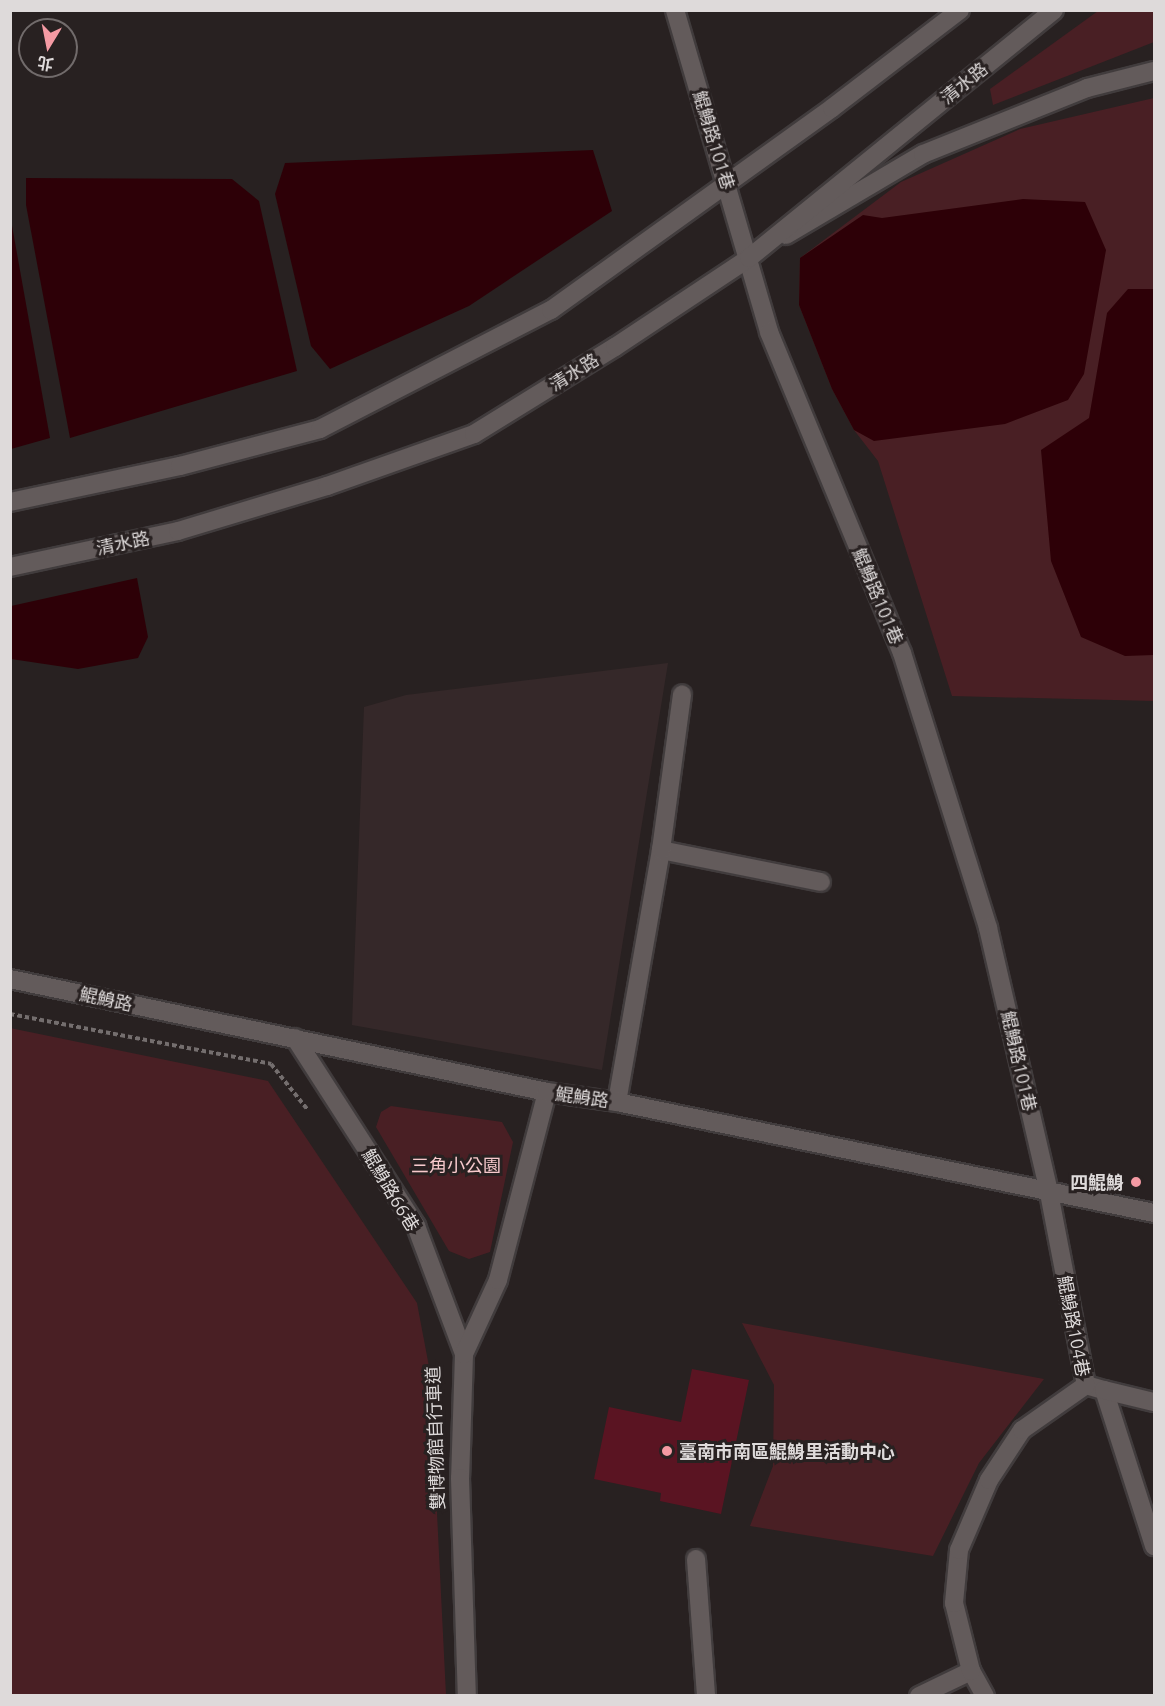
<!DOCTYPE html>
<meta charset="utf-8">
<style>
body{margin:0}
#map{position:relative;width:1165px;height:1706px;overflow:hidden;background:#282121;font-family:Ubuntu,"Noto Sans TC",sans-serif}
div>[style]{position:absolute}
.built>*{inset:0;background:#352829}
.green>*{inset:0;background:#491f24}
.water>*{inset:0;background:#2d0007}
.building>*{inset:0;background:#5a1422}
.path>*{height:4px;margin-top:-2px;transform-origin:0;background:repeating-linear-gradient(90deg,#746e6e 0 4.5px,transparent 0 7.5px)}
.roads{filter:drop-shadow(2px 0 #413c3d) drop-shadow(-2px 0 #413c3d) drop-shadow(0 2px #413c3d) drop-shadow(0 -2px #413c3d)}
.lane>*{height:18px;margin:-9px;padding:0 9px;transform-origin:9px;border-radius:9px;background:#635b5b}
.secondary>*{height:18px;margin:-9px;padding:0 9px;transform-origin:9px;border-radius:9px;background:#635b5b}
.dots>*{width:16px;height:16px;translate:-50% -50%;box-sizing:border-box;border:3px solid #282121;border-radius:50%}
span{translate:-50% -50%;white-space:nowrap;text-align:center;line-height:1.15;-webkit-text-stroke:6px #282121;paint-order:stroke}
.street-label{font-size:18px;color:#dedada}
.park-label{font-size:18px;color:#f7c9cc}
.poi-label{font-size:18px;color:#dedada;font-weight:700}
.right{translate:-100% -50%;text-align:right}
.left{translate:0 -50%;text-align:left}
.frame{position:absolute;inset:0;border:12px solid #dedada;pointer-events:none}
.north{position:absolute;left:18px;top:18px;width:60px;height:60px;box-sizing:border-box;background:#282121;border:2px solid #716b6b;border-radius:50%;rotate:190deg;font-size:16px;font-weight:700;line-height:24px;text-align:center;color:#dedada}
.north::after{content:'';display:block;margin:auto;width:21px;height:27px;background:#f49aa3;clip-path:polygon(50% 0,100% 100%,50% 72%,0 100%)}
</style>
<div id="map">
<div class="built">
<div style="clip-path:polygon(668px 663px,602px 1070px,352px 1025px,364px 707px,406px 695px)"></div>
</div>
<div class="green">
<div style="clip-path:polygon(1098px 11px,1154px 11px,1154px 42px,993px 105px,990px 89px)"></div>
<div style="clip-path:polygon(1154px 98px,1154px 701px,952px 696px,878px 461px,854px 430px,832px 389px,799px 305px,800px 258px,901px 182px,1020px 129px)"></div>
<div style="clip-path:polygon(10px 1028px,268px 1081px,417px 1303px,430px 1372px,446px 1695px,11px 1695px)"></div>
<div style="clip-path:polygon(391px 1106px,502px 1122px,513px 1142px,490px 1252px,469px 1259px,449px 1251px,376px 1127px,381px 1112px)"></div>
<div style="clip-path:polygon(742px 1323px,829px 1339px,1044px 1379px,979px 1463px,933px 1556px,750px 1526px,773px 1466px,774px 1385px)"></div>
</div>
<div class="water">
<div style="clip-path:polygon(593px 150px,612px 211px,469px 306px,330px 369px,311px 346px,275px 194px,285px 163px)"></div>
<div style="clip-path:polygon(26px 178px,232px 179px,259px 201px,297px 371px,70px 438px,26px 205px)"></div>
<div style="clip-path:polygon(1023px 199px,1085px 202px,1106px 250px,1084px 374px,1068px 400px,1005px 424px,874px 441px,854px 430px,832px 389px,799px 305px,800px 258px,863px 215px,882px 218px)"></div>
<div style="clip-path:polygon(11px 220px,50px 438px,11px 449px,10px 449px)"></div>
<div style="clip-path:polygon(1128px 289px,1154px 289px,1154px 655px,1125px 656px,1081px 637px,1051px 561px,1041px 450px,1089px 418px,1107px 313px)"></div>
<div style="clip-path:polygon(137px 578px,148px 637px,138px 658px,78px 669px,11px 659px,11px 606px)"></div>
</div>
<div class="building">
<div style="clip-path:polygon(692px 1369px,749px 1380px,721px 1514px,660px 1501px,661px 1493px,594px 1479px,609px 1407px,681px 1422px)"></div>
</div>
<div class="path">
<div style="left:10px;top:1014px;width:266px;rotate:10.8deg"></div>
<div style="left:271px;top:1064px;width:58px;rotate:51.3deg"></div>
</div>
<div class="roads">
<div class="lane">
<div style="left:675px;top:10px;width:335px;rotate:73.7deg"></div>
<div style="left:769px;top:332px;width:347px;rotate:67.5deg"></div>
<div style="left:902px;top:653px;width:288px;rotate:72.6deg"></div>
<div style="left:988px;top:928px;width:272px;rotate:77deg"></div>
<div style="left:1049px;top:1193px;width:196px;rotate:79.1deg"></div>
<div style="left:786px;top:235px;width:159px;rotate:-30.6deg"></div>
<div style="left:923px;top:154px;width:177px;rotate:-21.9deg"></div>
<div style="left:1087px;top:88px;width:69px;rotate:-14.2deg"></div>
<div style="left:661px;top:850px;width:163px;rotate:11.3deg"></div>
<div style="left:295px;top:1038px;width:224px;rotate:57.2deg"></div>
<div style="left:416px;top:1226px;width:137px;rotate:69.4deg"></div>
<div style="left:464px;top:1354px;width:124px;rotate:91.8deg"></div>
<div style="left:460px;top:1478px;width:218px;rotate:88.2deg"></div>
<div style="left:617px;top:1102px;width:256px;rotate:-80.1deg"></div>
<div style="left:661px;top:850px;width:157px;rotate:-82.3deg"></div>
<div style="left:464px;top:1354px;width:81px;rotate:-65.3deg"></div>
<div style="left:498px;top:1280px;width:194px;rotate:-75.4deg"></div>
<div style="left:1086px;top:1385px;width:19px;rotate:16deg"></div>
<div style="left:1104px;top:1390px;width:164px;rotate:72.2deg"></div>
<div style="left:1104px;top:1390px;width:51px;rotate:13.5deg"></div>
<div style="left:696px;top:1559px;width:137px;rotate:85.8deg"></div>
<div style="left:919px;top:1696px;width:58px;rotate:-25.7deg"></div>
<div style="left:985px;top:1696px;width:29px;rotate:-119deg"></div>
<div style="left:971px;top:1671px;width:70px;rotate:-104deg"></div>
<div style="left:954px;top:1603px;width:53px;rotate:-84.6deg"></div>
<div style="left:959px;top:1550px;width:76px;rotate:-66.8deg"></div>
<div style="left:989px;top:1480px;width:60px;rotate:-56.6deg"></div>
<div style="left:1022px;top:1430px;width:78px;rotate:-35.1deg"></div>
</div>
<div class="secondary">
<div style="left:10px;top:502px;width:174px;rotate:-12deg"></div>
<div style="left:180px;top:466px;width:145px;rotate:-14.8deg"></div>
<div style="left:320px;top:429px;width:260px;rotate:-27.3deg"></div>
<div style="left:551px;top:310px;width:346px;rotate:-35.7deg"></div>
<div style="left:832px;top:108px;width:161px;rotate:-37.4deg"></div>
<div style="left:10px;top:567px;width:172px;rotate:-12.1deg"></div>
<div style="left:178px;top:531px;width:156px;rotate:-16.8deg"></div>
<div style="left:327px;top:486px;width:156px;rotate:-19.5deg"></div>
<div style="left:474px;top:434px;width:166px;rotate:-31.7deg"></div>
<div style="left:615px;top:347px;width:161px;rotate:-33.6deg"></div>
<div style="left:749px;top:258px;width:393px;rotate:-39.1deg"></div>
<div style="left:10px;top:979px;width:549px;rotate:11.88deg"></div>
<div style="left:547px;top:1092px;width:71px;rotate:8.1deg"></div>
<div style="left:617px;top:1102px;width:548px;rotate:11.68deg"></div>
</div>
</div>
<div class="dots">
<div style="left:1136px;top:1182px;background:#f49aa3"></div>
<div style="left:667px;top:1451px;background:#f49aa3"></div>
</div>
<div class="street-label">
<span style="left:964px;top:83px;rotate:-39deg">清水路</span>
<span style="left:714px;top:140px;rotate:73deg">鯤鯓路101巷</span>
<span style="left:574px;top:372px;rotate:-32deg">清水路</span>
<span style="left:123px;top:543px;rotate:-12deg">清水路</span>
<span style="left:878px;top:596px;rotate:67deg">鯤鯓路101巷</span>
<span style="left:106px;top:999px;rotate:12deg">鯤鯓路</span>
<span style="left:1019px;top:1061px;rotate:77deg">鯤鯓路101巷</span>
<span style="left:582px;top:1097px;rotate:8deg">鯤鯓路</span>
<span style="left:391px;top:1190px;rotate:59deg">鯤鯓路66巷</span>
<span style="left:1074px;top:1326px;rotate:79deg">鯤鯓路104巷</span>
<span style="left:435px;top:1438px;rotate:-92deg">雙博物館自行車道</span>
</div>
<div class="park-label">
<span style="left:456px;top:1165px">三角小公園</span>
</div>
<div class="poi-label">
<span class="right" style="left:1124px;top:1182px">四鯤鯓</span>
<span class="left" style="left:679px;top:1451px">臺南市南區鯤鯓里活動中心</span>
</div>
<div class="frame"></div>
<div class="north">北</div>
</div>
